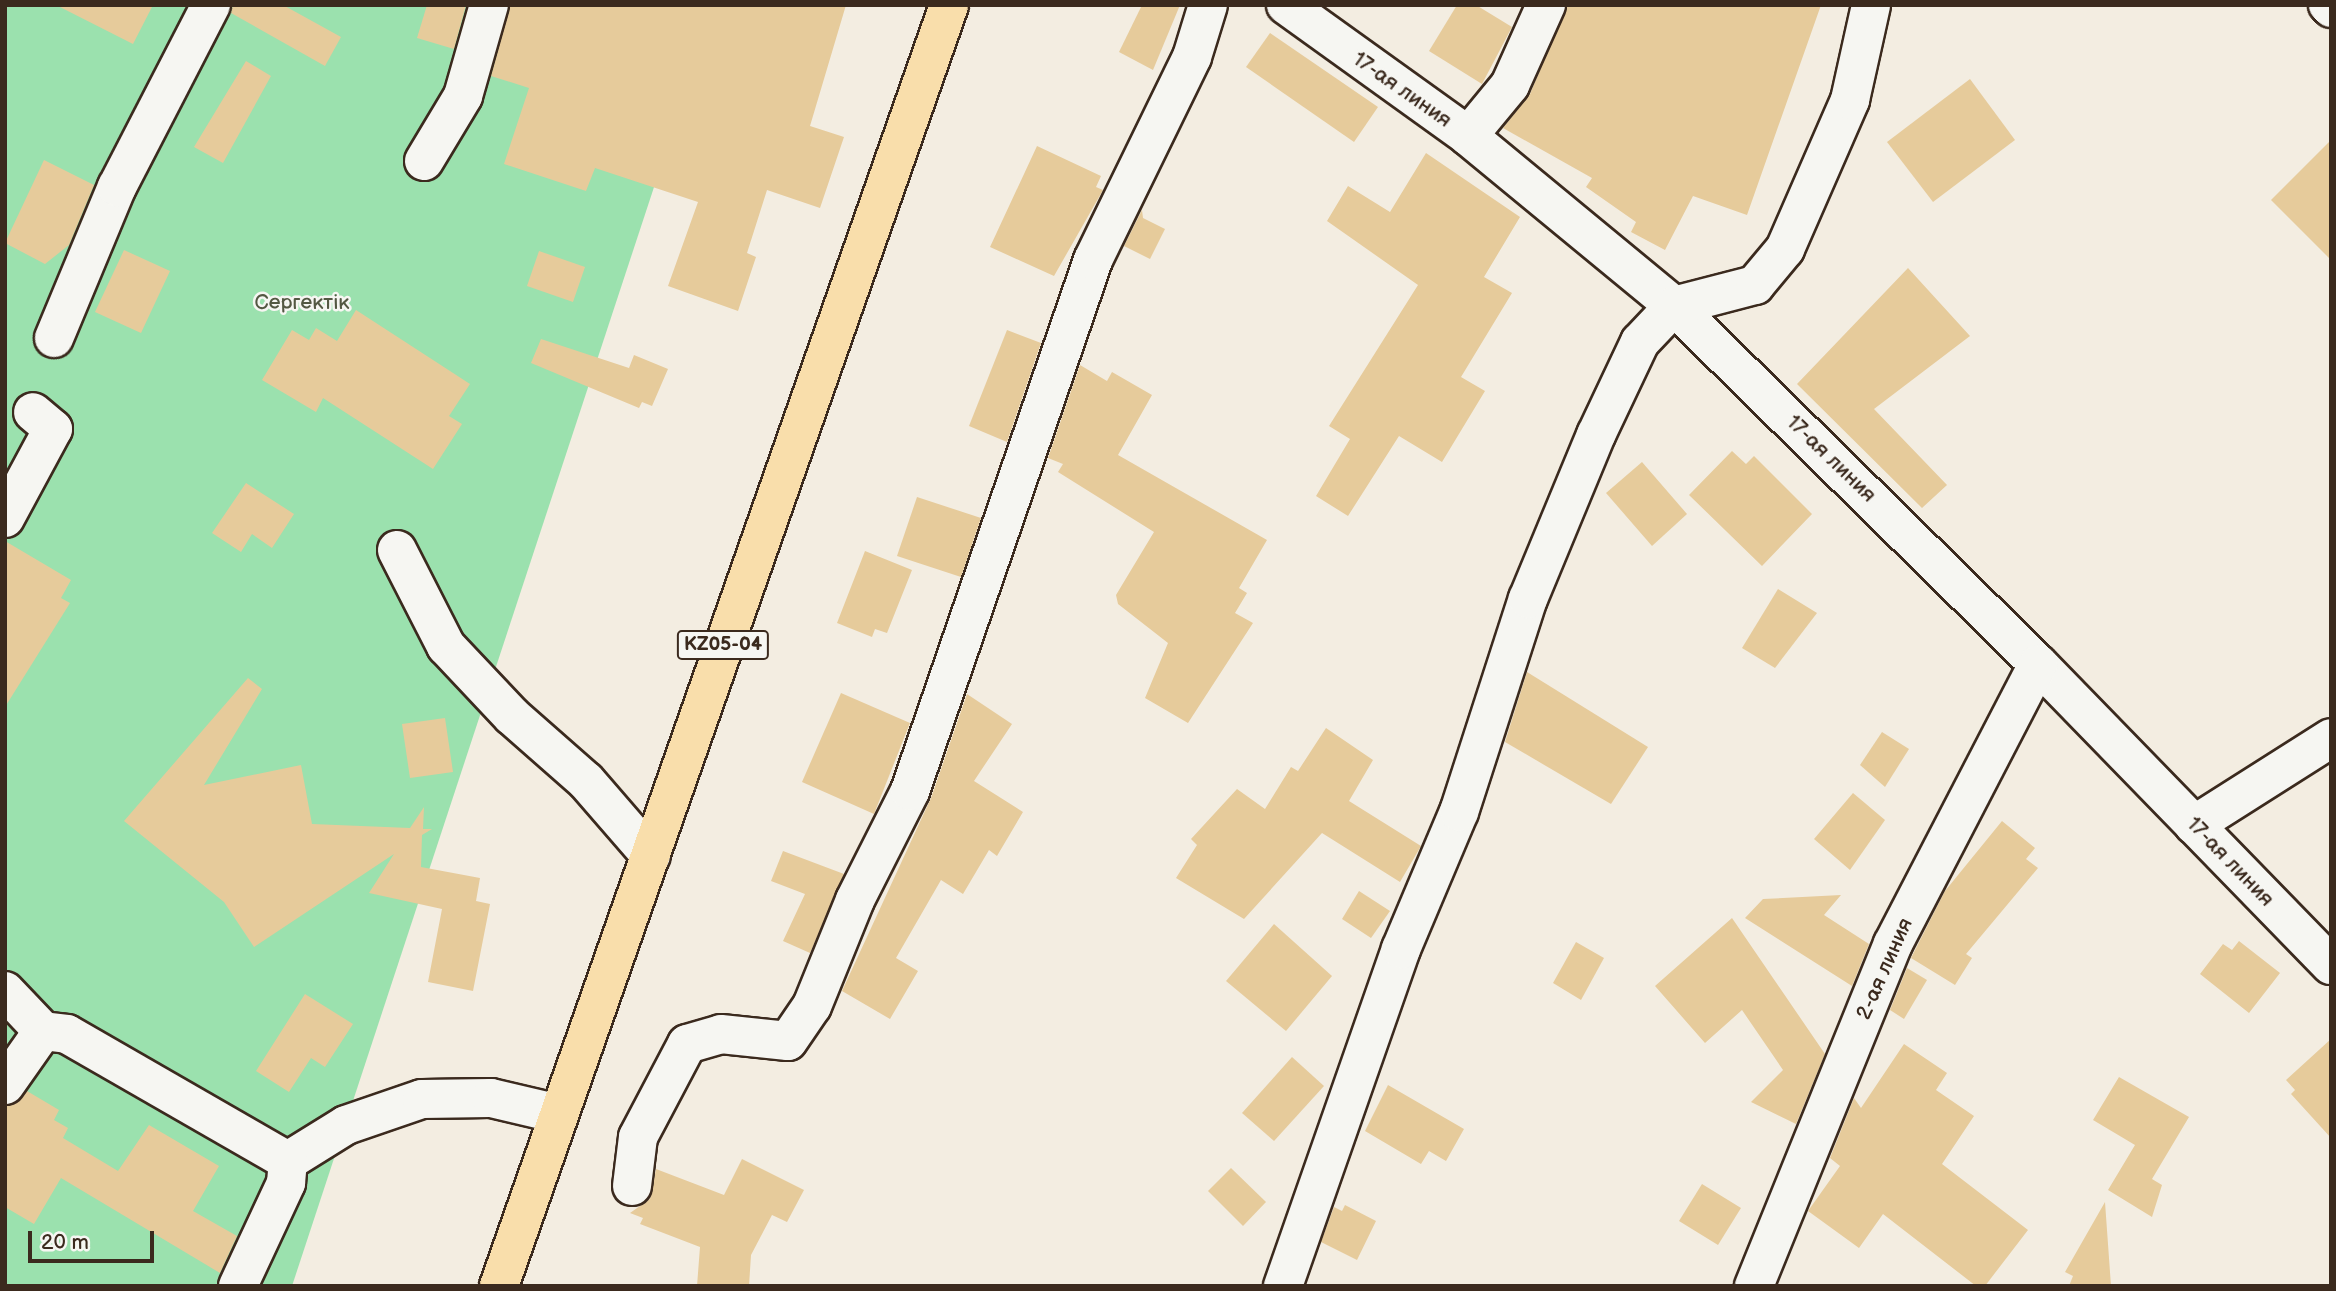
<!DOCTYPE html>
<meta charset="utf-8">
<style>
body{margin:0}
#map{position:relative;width:2336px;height:1291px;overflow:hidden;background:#f3ede1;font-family:"Balsamiq Sans",sans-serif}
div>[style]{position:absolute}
.green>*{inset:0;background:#9be1ae}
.building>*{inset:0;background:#e6cb9b}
.roads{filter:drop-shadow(2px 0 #3b2a1e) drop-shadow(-2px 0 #3b2a1e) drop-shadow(0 2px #3b2a1e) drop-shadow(0 -2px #3b2a1e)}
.minor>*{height:38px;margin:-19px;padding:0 19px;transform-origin:19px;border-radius:19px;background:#f6f6f2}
.major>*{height:38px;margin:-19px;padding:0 19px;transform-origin:19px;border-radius:19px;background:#f9deab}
span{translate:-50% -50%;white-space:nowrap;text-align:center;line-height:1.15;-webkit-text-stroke:5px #f6f6f2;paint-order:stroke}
.shield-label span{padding:2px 5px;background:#f6f6f2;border:2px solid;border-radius:5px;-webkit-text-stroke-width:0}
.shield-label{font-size:19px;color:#3b2a1e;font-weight:700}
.street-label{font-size:21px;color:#3b2a1e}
.park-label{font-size:21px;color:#535842}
.frame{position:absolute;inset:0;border:7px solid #3b2a1e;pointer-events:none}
.scale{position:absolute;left:28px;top:1231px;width:126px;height:32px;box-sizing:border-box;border:4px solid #3b2a1e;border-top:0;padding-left:9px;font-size:21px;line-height:24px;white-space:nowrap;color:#3b2a1e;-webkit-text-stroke:5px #f6f6f2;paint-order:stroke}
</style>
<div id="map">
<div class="green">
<div style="clip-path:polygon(5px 5px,714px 5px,292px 1286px,5px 1286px)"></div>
</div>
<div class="building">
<div style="clip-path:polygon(56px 5px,153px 5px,133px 44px)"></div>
<div style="clip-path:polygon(233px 5px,283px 5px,341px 37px,325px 66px,231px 13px)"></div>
<div style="clip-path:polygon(427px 5px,466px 5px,454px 49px,417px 38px)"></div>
<div style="clip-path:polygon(510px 5px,846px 5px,810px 126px,844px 137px,820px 208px,767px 190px,747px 253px,756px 257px,738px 311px,668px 286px,698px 202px,595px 168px,586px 191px,504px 164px,529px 88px,491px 76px)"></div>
<div style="clip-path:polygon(1142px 5px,1180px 5px,1153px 70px,1119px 52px)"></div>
<div style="clip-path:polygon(1457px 5px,1476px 5px,1512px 27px,1482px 84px,1429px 51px)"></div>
<div style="clip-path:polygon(1567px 5px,1821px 5px,1747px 215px,1693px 196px,1665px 250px,1631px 232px,1636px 222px,1586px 187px,1592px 178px,1503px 128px,1530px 94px)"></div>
<div style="clip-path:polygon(1270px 33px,1378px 107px,1354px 142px,1246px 67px)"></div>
<div style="clip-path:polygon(246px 61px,271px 76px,223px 163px,194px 147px)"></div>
<div style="clip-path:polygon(1970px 79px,2015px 140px,1933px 202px,1887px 142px)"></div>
<div style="clip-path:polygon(2331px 140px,2331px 260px,2271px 200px)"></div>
<div style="clip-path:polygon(1037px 146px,1101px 176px,1096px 187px,1103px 190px,1054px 276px,990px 247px)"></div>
<div style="clip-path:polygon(1426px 153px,1520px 217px,1484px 277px,1512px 293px,1461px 377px,1485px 391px,1442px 462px,1399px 436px,1348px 516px,1316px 496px,1350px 439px,1329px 426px,1418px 285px,1327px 221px,1348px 186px,1390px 212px)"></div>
<div style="clip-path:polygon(44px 160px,94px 185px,69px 245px,45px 264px,5px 243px)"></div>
<div style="clip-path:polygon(1142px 210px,1143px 218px,1165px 229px,1150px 259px,1124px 246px)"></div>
<div style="clip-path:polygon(124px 250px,170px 271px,141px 333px,95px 312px)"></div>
<div style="clip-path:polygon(539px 251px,585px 267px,573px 302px,527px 286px)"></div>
<div style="clip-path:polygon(1908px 268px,1970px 336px,1874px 409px,1947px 485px,1922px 508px,1797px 384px)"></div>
<div style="clip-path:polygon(356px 310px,470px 384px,449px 416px,462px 424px,433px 469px,323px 398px,316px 412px,262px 380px,292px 330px,309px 340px,316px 328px,337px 341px)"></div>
<div style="clip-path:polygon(1007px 330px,1041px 343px,1007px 442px,969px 426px)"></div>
<div style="clip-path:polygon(541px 339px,629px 368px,634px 355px,668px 369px,652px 406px,642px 402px,639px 408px,531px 363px)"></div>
<div style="clip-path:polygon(1080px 365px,1107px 381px,1112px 372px,1152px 395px,1118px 455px,1267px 540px,1239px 588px,1247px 593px,1235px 613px,1253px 623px,1188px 723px,1145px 698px,1168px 643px,1118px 604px,1116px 595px,1154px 532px,1058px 472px,1063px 464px,1048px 458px)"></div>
<div style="clip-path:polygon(1732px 451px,1746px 464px,1754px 456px,1812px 514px,1762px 566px,1689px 495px)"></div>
<div style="clip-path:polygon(1642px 462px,1687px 514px,1652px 546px,1606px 493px)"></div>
<div style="clip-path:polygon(246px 483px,294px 514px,272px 548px,252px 534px,241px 552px,212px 533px)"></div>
<div style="clip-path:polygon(917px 497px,981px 518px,961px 577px,897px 556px)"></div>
<div style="clip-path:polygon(5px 541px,71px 580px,61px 598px,70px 603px,5px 707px)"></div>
<div style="clip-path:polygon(865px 551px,912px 570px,887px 633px,875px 629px,872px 637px,837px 623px)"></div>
<div style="clip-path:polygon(1778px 589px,1817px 613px,1775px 668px,1742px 648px)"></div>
<div style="clip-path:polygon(1527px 672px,1648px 747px,1611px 804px,1505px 742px)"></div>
<div style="clip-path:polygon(248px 678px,262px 689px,204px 785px,301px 765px,312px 824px,410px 828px,424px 807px,423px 829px,432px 829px,422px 835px,421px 867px,480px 878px,476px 901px,490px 904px,473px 991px,428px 982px,442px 909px,369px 893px,394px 854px,254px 947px,224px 902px,124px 821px)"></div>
<div style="clip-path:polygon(841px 693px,910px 723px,874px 814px,802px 782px)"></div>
<div style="clip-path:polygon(967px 694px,1012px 724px,974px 781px,1023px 812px,997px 856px,989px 850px,963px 894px,941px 880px,896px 958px,918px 971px,890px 1019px,842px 991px,931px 798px)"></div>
<div style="clip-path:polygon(445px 718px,453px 772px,410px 778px,402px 724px)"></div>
<div style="clip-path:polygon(1326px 728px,1373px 760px,1349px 801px,1421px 846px,1400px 882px,1322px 833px,1244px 919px,1176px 878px,1197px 845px,1191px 839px,1237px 789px,1265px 809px,1291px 767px,1298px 771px)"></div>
<div style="clip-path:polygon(1882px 732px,1909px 749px,1885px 787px,1860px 765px)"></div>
<div style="clip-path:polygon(1853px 793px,1885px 820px,1850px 870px,1814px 839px)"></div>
<div style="clip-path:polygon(2002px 821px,2035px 848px,2026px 859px,2038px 868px,1966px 954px,1972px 958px,1955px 985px,1911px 958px,1945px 891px)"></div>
<div style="clip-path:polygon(783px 851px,844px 874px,810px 953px,783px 941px,805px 894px,771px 881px)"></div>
<div style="clip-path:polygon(1359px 891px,1390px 911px,1371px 938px,1342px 919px)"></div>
<div style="clip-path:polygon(1841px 895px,1824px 915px,1869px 944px,1852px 986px,1745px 918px,1763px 899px)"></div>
<div style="clip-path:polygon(1732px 918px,1825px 1054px,1796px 1124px,1751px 1102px,1783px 1070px,1742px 1010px,1705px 1043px,1655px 986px)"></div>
<div style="clip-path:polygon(1274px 924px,1332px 976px,1286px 1031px,1226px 981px)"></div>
<div style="clip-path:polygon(2239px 941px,2280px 973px,2249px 1013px,2200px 974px,2223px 944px,2232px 950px)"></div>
<div style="clip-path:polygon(1576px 942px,1604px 958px,1581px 1000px,1553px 983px)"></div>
<div style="clip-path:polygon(1907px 968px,1927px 980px,1904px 1019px,1890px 1010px)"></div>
<div style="clip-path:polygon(305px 994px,353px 1024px,325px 1067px,311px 1058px,289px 1092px,256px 1071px)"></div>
<div style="clip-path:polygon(2331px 1039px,2331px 1138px,2291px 1094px,2295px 1090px,2286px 1080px)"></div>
<div style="clip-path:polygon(1904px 1044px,1947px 1073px,1936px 1090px,1974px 1116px,1942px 1164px,2028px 1230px,1985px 1286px,1976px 1286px,1883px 1214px,1859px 1248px,1808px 1211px,1840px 1166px,1830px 1158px,1854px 1098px,1861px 1108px)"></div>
<div style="clip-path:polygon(1292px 1057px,1324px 1086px,1274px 1141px,1242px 1113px)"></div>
<div style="clip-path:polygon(2119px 1077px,2189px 1117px,2152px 1179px,2162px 1185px,2152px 1217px,2108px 1190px,2135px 1145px,2093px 1120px)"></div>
<div style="clip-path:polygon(1388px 1085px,1464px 1129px,1446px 1161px,1429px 1151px,1421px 1164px,1365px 1131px)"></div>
<div style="clip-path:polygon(27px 1091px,59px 1110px,54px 1120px,68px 1128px,63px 1138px,118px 1171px,149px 1125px,219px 1166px,193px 1211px,237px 1236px,220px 1273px,61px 1178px,34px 1224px,5px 1207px,5px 1106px)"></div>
<div style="clip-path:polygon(742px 1159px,804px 1190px,787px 1222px,772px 1215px,751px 1255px,749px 1286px,697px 1286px,700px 1247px,640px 1224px,643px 1218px,630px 1213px,650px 1199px,656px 1169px,724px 1195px)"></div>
<div style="clip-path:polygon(1231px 1168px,1266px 1202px,1243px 1226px,1208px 1191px)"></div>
<div style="clip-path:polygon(1702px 1184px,1741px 1208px,1718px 1245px,1679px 1221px)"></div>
<div style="clip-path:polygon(2105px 1202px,2111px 1286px,2069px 1286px,2073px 1276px,2065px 1272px)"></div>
<div style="clip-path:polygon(1345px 1205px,1376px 1221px,1357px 1260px,1321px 1242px,1334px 1207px,1342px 1211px)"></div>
</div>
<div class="roads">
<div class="minor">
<div style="left:1286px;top:5px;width:224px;rotate:35.7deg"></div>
<div style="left:1468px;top:136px;width:267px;rotate:39.5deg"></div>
<div style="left:1674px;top:306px;width:511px;rotate:44.52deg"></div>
<div style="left:2038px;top:664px;width:420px;rotate:45.8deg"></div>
<div style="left:2328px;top:5px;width:4px;rotate:45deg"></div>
<div style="left:1468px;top:136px;width:66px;rotate:-50.5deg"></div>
<div style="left:1510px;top:85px;width:88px;rotate:-65.8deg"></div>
<div style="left:424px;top:161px;width:76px;rotate:-59deg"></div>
<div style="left:463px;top:96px;width:95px;rotate:-74.1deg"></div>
<div style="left:54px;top:338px;width:164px;rotate:-67.4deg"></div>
<div style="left:117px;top:187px;width:205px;rotate:-62.7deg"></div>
<div style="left:5px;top:518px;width:101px;rotate:-61.7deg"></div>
<div style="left:53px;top:429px;width:26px;rotate:-140deg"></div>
<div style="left:397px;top:550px;width:108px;rotate:63deg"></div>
<div style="left:446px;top:646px;width:96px;rotate:46.7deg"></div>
<div style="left:512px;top:716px;width:98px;rotate:41.3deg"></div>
<div style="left:586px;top:781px;width:99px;rotate:49.1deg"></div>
<div style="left:2194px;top:825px;width:162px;rotate:-32.4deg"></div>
<div style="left:5px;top:991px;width:55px;rotate:46.5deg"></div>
<div style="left:43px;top:1031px;width:24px;rotate:7deg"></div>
<div style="left:67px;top:1034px;width:255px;rotate:29.9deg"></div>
<div style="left:288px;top:1161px;width:68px;rotate:-31.8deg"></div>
<div style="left:346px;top:1125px;width:80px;rotate:-18.9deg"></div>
<div style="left:422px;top:1099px;width:69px;rotate:-0.8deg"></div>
<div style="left:491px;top:1098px;width:70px;rotate:13.2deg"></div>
<div style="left:5px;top:1085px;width:66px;rotate:-54.9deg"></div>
<div style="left:632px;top:1186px;width:49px;rotate:-83deg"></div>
<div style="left:638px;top:1137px;width:105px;rotate:-62.2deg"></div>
<div style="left:687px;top:1044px;width:35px;rotate:-16deg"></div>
<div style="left:721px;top:1034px;width:67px;rotate:6deg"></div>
<div style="left:788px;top:1041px;width:42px;rotate:-55.6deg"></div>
<div style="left:812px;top:1006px;width:114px;rotate:-67.9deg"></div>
<div style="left:855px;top:900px;width:122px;rotate:-63.2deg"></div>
<div style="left:910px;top:791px;width:562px;rotate:-70.98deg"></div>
<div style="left:1093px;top:260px;width:226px;rotate:-64deg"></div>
<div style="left:1192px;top:57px;width:54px;rotate:-72.9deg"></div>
<div style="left:238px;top:1286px;width:114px;rotate:-65deg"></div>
<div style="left:286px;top:1183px;width:22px;rotate:-85deg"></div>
<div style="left:1283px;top:1286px;width:357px;rotate:-70.7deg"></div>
<div style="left:1401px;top:949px;width:149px;rotate:-67.1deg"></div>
<div style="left:1459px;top:812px;width:224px;rotate:-72.1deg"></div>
<div style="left:1528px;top:599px;width:178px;rotate:-67.5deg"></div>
<div style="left:1596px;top:435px;width:103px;rotate:-64.7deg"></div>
<div style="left:1640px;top:342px;width:50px;rotate:-46.6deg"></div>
<div style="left:1674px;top:306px;width:84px;rotate:-14.5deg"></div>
<div style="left:1755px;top:285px;width:47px;rotate:-50.2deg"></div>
<div style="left:1785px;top:249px;width:163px;rotate:-66.4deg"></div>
<div style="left:1850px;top:100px;width:97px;rotate:-77.5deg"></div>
<div style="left:1754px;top:1286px;width:369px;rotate:-67.9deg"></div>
<div style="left:1893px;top:944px;width:315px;rotate:-62.6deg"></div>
</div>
<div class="major">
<div style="left:499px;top:1286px;width:1358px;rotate:-70.64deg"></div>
</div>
</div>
<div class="shield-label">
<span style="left:723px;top:645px">KZ05-04</span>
</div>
<div class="street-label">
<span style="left:1402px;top:90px;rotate:35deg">17-ая линия</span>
<span style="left:1831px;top:459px;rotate:44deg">17-ая линия</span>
<span style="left:2230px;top:862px;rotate:46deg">17-ая линия</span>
<span style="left:1885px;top:969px;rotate:-66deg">2-ая линия</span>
</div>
<div class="park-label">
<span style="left:302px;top:303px">Сергектік</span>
</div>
<div class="frame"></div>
<div class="scale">20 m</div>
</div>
